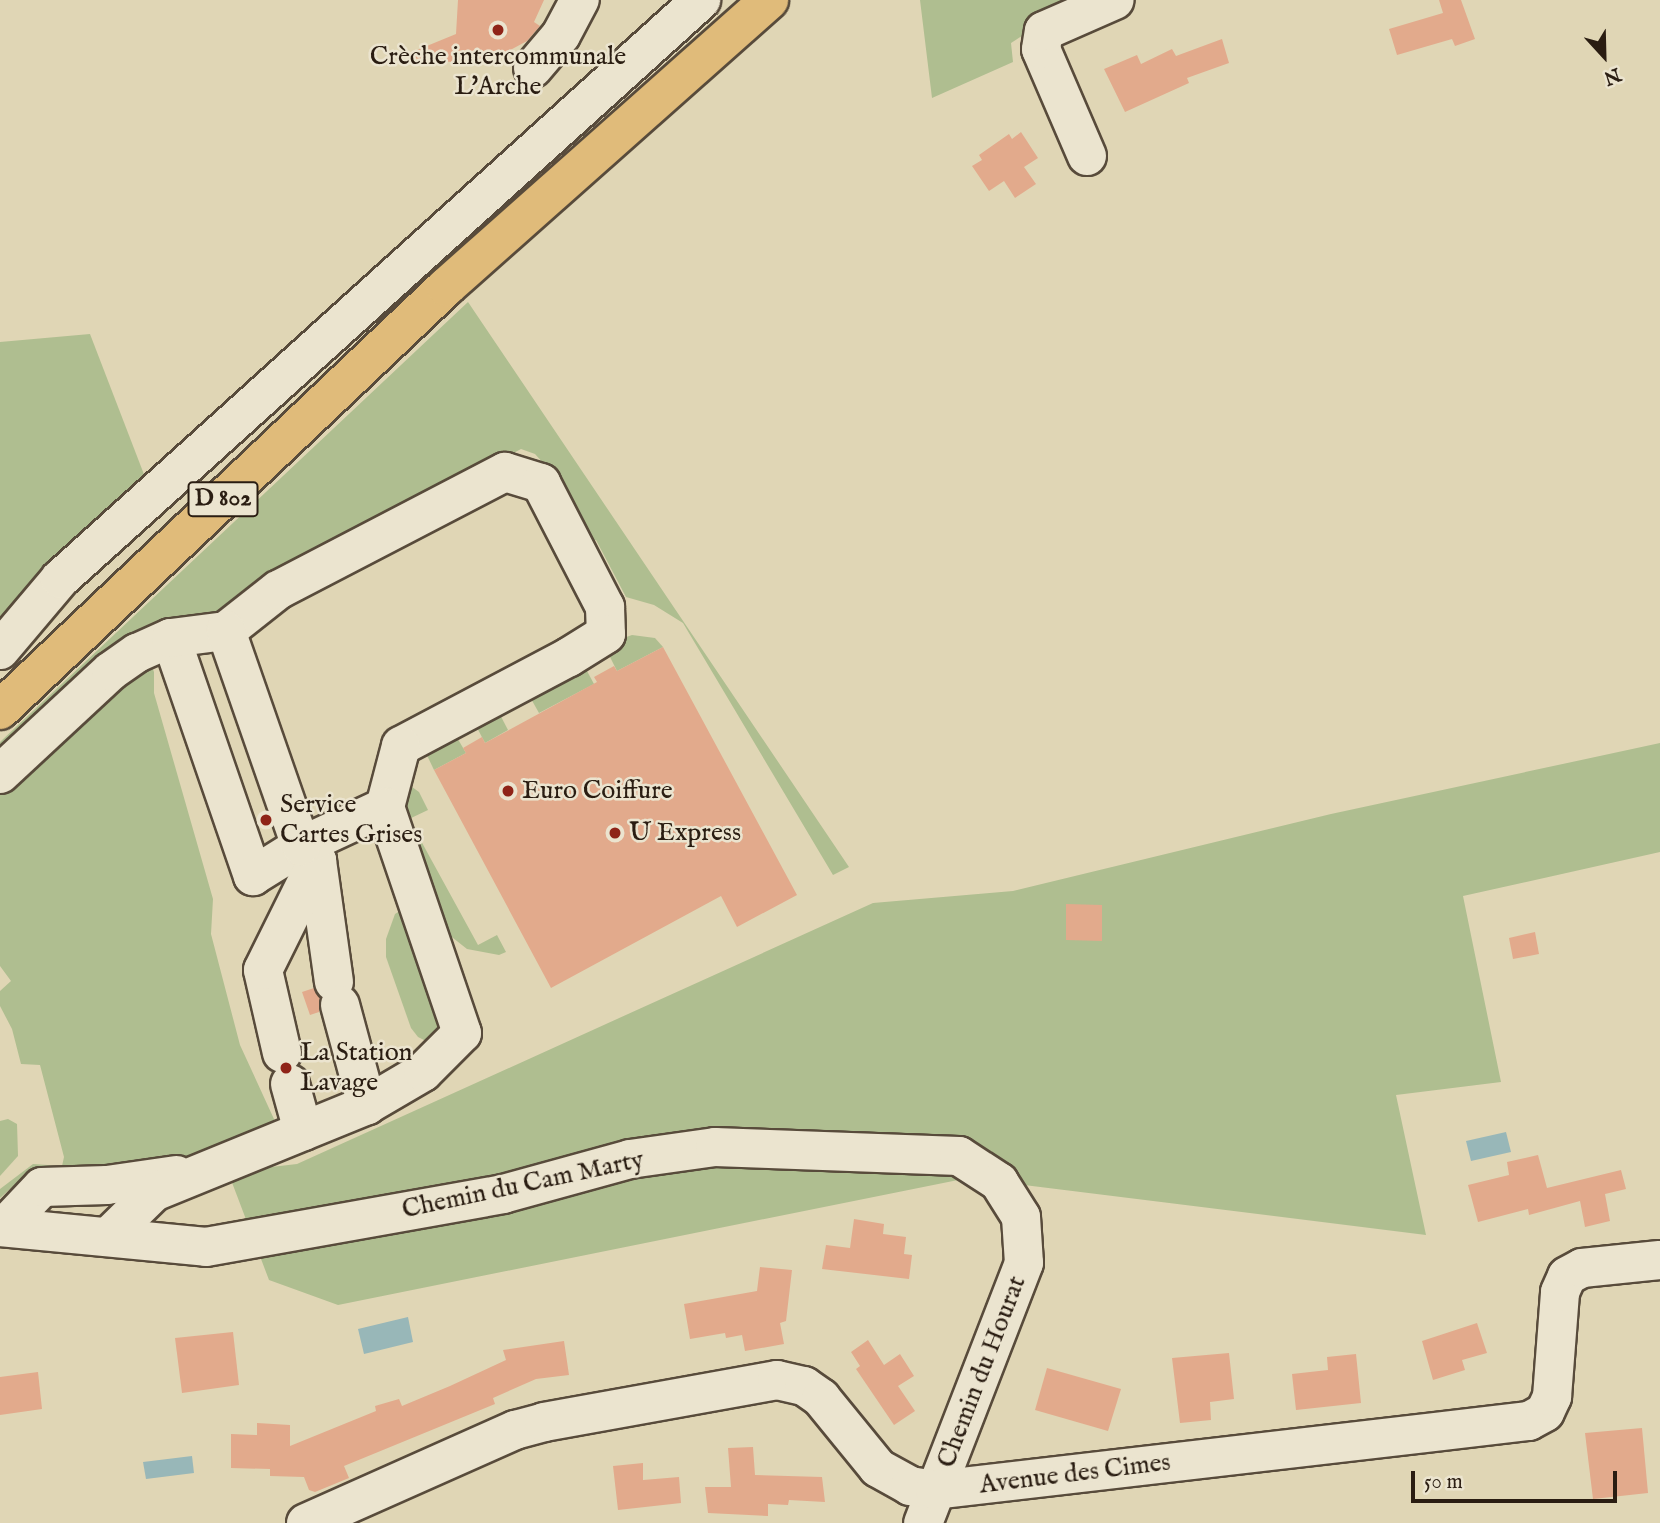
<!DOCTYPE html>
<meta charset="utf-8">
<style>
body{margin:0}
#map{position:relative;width:1660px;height:1523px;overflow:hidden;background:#e0d6b5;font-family:"IM FELL English",serif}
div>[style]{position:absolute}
.green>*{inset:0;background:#afbe90}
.water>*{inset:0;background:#98b7b8}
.building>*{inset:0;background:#e2aa8c}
.roads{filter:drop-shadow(2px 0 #584b3b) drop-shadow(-2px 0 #584b3b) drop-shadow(0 2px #584b3b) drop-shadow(0 -2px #584b3b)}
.minor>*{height:38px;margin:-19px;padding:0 19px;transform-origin:19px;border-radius:19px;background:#ebe4cf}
.major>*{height:38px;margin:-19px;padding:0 19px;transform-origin:19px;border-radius:19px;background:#e0bb7a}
.dots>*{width:19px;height:19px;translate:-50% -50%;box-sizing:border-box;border:4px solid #ebe4cf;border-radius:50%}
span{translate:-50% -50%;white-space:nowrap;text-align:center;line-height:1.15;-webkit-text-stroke:5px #ebe4cf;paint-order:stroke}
.shield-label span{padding:2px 5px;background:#ebe4cf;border:2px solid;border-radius:5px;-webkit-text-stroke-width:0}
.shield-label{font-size:24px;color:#2a1d12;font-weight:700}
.poi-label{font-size:26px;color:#2a1d12}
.left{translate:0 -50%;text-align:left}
.street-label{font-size:26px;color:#2a1d12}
.north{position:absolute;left:1569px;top:21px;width:70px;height:70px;-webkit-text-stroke:5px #ebe4cf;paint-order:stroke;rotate:158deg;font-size:19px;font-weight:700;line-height:28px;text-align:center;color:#2a1d12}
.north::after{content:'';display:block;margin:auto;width:24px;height:32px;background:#2a1d12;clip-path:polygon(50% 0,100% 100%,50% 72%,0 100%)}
.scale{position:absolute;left:1411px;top:1471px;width:206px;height:32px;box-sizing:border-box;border:4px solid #2a1d12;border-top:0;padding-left:9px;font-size:21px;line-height:24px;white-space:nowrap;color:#2a1d12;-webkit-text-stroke:5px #ebe4cf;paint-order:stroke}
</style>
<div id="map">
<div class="green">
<div style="clip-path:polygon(920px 0,1096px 0,1034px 28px,1011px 43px,1013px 62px,932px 98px)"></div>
<div style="clip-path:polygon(468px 302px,849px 867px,833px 875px,683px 623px,654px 605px,626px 597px,596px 540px,587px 543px,565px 487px,535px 454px,521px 449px,237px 603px,0 761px,0 742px)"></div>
<div style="clip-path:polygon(90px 334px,145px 477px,0 638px,0 342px)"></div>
<div style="clip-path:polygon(632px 635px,655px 638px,663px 647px,617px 671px,604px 645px)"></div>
<div style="clip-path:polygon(580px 658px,594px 684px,539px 713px,525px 688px)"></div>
<div style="clip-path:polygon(151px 664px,154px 672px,154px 693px,213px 899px,211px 934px,240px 1045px,279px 1130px,211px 1156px,31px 1175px,22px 1178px,0 1198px,0 1189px,33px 1164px,62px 1166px,64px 1157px,40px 1065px,21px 1064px,12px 1029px,0 1006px,0 991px,11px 981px,0 966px,0 788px,127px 670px)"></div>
<div style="clip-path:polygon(495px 705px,508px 730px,485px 743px,472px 718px)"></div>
<div style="clip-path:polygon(452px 729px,466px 753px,434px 770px,424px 749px)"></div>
<div style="clip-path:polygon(1660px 743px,1660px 852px,1463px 896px,1501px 1082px,1396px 1095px,1426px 1235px,968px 1178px,338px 1305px,269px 1280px,228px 1172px,297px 1164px,873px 903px,1013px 891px,1331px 814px)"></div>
<div style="clip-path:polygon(405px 782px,419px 792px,428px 810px,409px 819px,478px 945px,497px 935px,506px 952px,499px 955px,467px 949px,448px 934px,408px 834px,402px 789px)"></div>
<div style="clip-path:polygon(403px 909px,447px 1025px,430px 1043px,418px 1037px,411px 1028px,386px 957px,386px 939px,395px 914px)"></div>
<div style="clip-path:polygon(8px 1119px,17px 1124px,18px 1156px,0 1176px,0 1121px)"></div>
</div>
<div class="water">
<div style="clip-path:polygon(1506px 1132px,1511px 1152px,1471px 1161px,1466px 1141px)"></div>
<div style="clip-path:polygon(408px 1317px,413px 1342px,364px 1354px,358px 1329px)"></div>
<div style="clip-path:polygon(192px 1456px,194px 1473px,146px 1479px,143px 1462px)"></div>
</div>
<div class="building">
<div style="clip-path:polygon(458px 0,544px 0,534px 22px,540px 26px,527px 41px,503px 54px,462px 63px,400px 57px,456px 34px)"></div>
<div style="clip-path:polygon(1439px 0,1461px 0,1475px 39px,1455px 46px,1452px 39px,1397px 55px,1389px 29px,1443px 13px)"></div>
<div style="clip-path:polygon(1222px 39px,1229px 63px,1187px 78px,1189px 83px,1125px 112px,1104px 69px,1137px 55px,1141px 64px,1172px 49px,1176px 56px)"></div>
<div style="clip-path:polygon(1021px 132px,1038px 158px,1024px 167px,1036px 184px,1015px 198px,1004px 181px,989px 191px,972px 166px,982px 160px,979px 155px,1009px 134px,1012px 139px)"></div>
<div style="clip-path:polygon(663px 647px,797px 895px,737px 927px,721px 896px,551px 988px,434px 770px,466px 753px,463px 748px,482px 737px,485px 743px,597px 682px,594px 677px,614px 666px,617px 671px)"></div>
<div style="clip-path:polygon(1066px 904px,1102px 905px,1102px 941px,1066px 940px)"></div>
<div style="clip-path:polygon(1535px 932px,1539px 954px,1513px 959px,1509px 938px)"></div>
<div style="clip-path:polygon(314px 988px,320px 998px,319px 1012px,310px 1015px,302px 992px)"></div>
<div style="clip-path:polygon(1538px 1155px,1547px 1188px,1621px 1170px,1626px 1189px,1605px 1194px,1610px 1221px,1585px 1227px,1580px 1201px,1529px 1215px,1528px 1209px,1478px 1222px,1468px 1185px,1509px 1175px,1507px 1162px)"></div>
<div style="clip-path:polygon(854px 1219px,884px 1224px,883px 1234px,906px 1237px,904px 1254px,912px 1255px,909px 1279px,822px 1269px,826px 1245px,850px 1248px)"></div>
<div style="clip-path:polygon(760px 1267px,792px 1270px,786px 1321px,780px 1323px,784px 1344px,745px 1351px,742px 1335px,726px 1338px,725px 1333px,690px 1339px,684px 1304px,757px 1291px)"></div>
<div style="clip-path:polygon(1477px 1323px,1487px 1353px,1462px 1360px,1465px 1370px,1433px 1380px,1422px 1341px)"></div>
<div style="clip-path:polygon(233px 1332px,239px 1385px,182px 1393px,175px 1338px)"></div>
<div style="clip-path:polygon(868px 1340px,884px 1365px,900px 1354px,914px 1376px,898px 1386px,915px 1411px,894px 1425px,856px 1369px,860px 1366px,851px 1352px)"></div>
<div style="clip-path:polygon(564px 1341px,569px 1375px,536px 1379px,493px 1398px,495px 1404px,344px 1466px,349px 1478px,315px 1492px,309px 1490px,304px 1477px,270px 1476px,270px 1469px,231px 1468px,231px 1434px,257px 1435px,257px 1423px,290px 1425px,290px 1446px,376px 1411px,375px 1406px,399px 1399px,402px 1406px,450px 1386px,506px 1360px,503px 1350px)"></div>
<div style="clip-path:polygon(1229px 1353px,1234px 1399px,1210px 1402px,1211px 1420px,1180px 1423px,1172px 1358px)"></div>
<div style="clip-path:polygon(1356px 1354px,1361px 1403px,1296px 1410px,1292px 1374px,1328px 1370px,1327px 1357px)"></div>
<div style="clip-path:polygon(1047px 1368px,1121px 1389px,1108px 1431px,1035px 1410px)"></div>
<div style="clip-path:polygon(38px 1372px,42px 1409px,0 1415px,0 1377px)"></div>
<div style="clip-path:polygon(1642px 1428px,1648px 1493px,1593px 1499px,1585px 1433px)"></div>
<div style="clip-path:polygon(753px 1447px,755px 1475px,822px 1477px,825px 1502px,789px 1500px,788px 1505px,768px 1504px,768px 1516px,708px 1513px,705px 1487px,731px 1487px,728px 1448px)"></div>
<div style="clip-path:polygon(643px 1463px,643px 1480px,679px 1477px,681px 1503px,618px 1510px,613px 1466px)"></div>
</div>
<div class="roads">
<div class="minor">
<div style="left:533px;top:68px;width:43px;rotate:-49.7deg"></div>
<div style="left:561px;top:35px;width:40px;rotate:-62deg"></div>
<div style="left:1087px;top:156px;width:116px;rotate:-113.3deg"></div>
<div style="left:1041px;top:49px;width:18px;rotate:-81deg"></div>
<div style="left:1044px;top:31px;width:77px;rotate:-23.6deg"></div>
<div style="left:171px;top:638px;width:252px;rotate:71deg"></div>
<div style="left:253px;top:876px;width:57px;rotate:-32deg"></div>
<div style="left:301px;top:846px;width:22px;rotate:43deg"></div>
<div style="left:317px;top:861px;width:122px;rotate:82deg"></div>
<div style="left:0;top:650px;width:93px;rotate:-49.8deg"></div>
<div style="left:60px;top:579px;width:864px;rotate:-42.09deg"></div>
<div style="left:0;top:774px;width:151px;rotate:-42.9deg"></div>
<div style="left:111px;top:671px;width:32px;rotate:-35deg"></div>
<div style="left:137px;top:653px;width:37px;rotate:-24deg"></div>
<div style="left:171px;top:638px;width:55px;rotate:-7.3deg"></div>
<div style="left:226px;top:631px;width:66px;rotate:-38.3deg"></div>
<div style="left:278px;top:590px;width:256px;rotate:-27.5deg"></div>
<div style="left:505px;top:472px;width:38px;rotate:17deg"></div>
<div style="left:541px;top:483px;width:140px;rotate:62.7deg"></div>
<div style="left:605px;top:607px;width:27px;rotate:88deg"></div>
<div style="left:606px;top:634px;width:44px;rotate:148.1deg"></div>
<div style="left:569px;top:657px;width:190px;rotate:152.1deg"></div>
<div style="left:401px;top:746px;width:63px;rotate:104.7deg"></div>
<div style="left:340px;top:1005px;width:104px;rotate:74.9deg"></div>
<div style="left:282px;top:1053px;width:85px;rotate:-102.9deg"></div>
<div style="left:263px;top:970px;width:122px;rotate:-63.6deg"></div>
<div style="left:290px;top:1084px;width:49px;rotate:74.5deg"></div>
<div style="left:0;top:1227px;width:207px;rotate:5.5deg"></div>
<div style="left:206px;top:1247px;width:302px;rotate:-10.1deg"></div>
<div style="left:503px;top:1194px;width:132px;rotate:-15.4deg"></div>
<div style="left:630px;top:1159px;width:86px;rotate:-8deg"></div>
<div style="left:715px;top:1147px;width:244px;rotate:2.1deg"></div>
<div style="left:959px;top:1156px;width:48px;rotate:33deg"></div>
<div style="left:999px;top:1182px;width:41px;rotate:57.8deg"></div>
<div style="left:1021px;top:1217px;width:46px;rotate:86.3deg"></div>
<div style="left:1024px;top:1263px;width:279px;rotate:111.2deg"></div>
<div style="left:4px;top:1227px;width:55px;rotate:-46.5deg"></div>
<div style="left:42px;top:1187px;width:65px;rotate:-1.8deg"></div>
<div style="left:107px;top:1185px;width:70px;rotate:-8.2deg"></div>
<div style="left:108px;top:1237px;width:64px;rotate:-44.4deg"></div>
<div style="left:154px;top:1192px;width:230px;rotate:-22.2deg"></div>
<div style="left:367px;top:1105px;width:65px;rotate:-30.5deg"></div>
<div style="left:423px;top:1072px;width:55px;rotate:-45deg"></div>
<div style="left:462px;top:1033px;width:239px;rotate:-108.8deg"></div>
<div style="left:385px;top:807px;width:93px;rotate:155.1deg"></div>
<div style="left:301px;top:846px;width:228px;rotate:-109.2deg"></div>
<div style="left:306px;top:1523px;width:229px;rotate:-24deg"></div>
<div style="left:515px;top:1430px;width:30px;rotate:-15deg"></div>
<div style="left:544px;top:1422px;width:237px;rotate:-10.2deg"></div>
<div style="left:777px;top:1380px;width:28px;rotate:13deg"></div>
<div style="left:804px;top:1386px;width:21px;rotate:35deg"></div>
<div style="left:821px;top:1398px;width:90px;rotate:50.8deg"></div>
<div style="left:878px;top:1468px;width:37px;rotate:29deg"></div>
<div style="left:910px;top:1486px;width:25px;rotate:9deg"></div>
<div style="left:935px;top:1490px;width:598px;rotate:-6.63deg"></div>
<div style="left:1529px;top:1421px;width:18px;rotate:-29deg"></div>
<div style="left:1545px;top:1412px;width:17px;rotate:-65deg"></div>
<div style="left:1552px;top:1397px;width:105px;rotate:-85.6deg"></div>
<div style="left:1560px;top:1292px;width:17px;rotate:-66deg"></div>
<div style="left:1567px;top:1276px;width:17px;rotate:-28deg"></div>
<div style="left:1582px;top:1268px;width:78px;rotate:-5.9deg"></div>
</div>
<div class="major">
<div style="left:0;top:710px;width:615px;rotate:-43.48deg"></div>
<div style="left:446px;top:287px;width:432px;rotate:-41.6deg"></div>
</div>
</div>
<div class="dots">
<div style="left:498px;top:30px;background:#8f2418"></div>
<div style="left:508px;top:791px;background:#8f2418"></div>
<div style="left:266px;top:820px;background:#8f2418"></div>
<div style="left:615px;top:833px;background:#8f2418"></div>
<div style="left:286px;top:1068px;background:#8f2418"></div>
</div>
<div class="shield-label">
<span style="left:223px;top:499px">D 802</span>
</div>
<div class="poi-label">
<span style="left:498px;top:72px">Crèche intercommunale<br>L'Arche</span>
<span class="left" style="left:522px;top:791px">Euro Coiffure</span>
<span class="left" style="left:280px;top:820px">Service<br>Cartes Grises</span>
<span class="left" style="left:629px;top:833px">U Express</span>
<span class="left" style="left:300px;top:1068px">La Station<br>Lavage</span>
</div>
<div class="street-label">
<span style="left:523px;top:1185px;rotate:-12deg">Chemin du Cam Marty</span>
<span style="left:982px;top:1372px;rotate:-69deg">Chemin du Hourat</span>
<span style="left:1075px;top:1474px;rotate:-7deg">Avenue des Cimes</span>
</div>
<div class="north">N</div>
<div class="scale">50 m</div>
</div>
